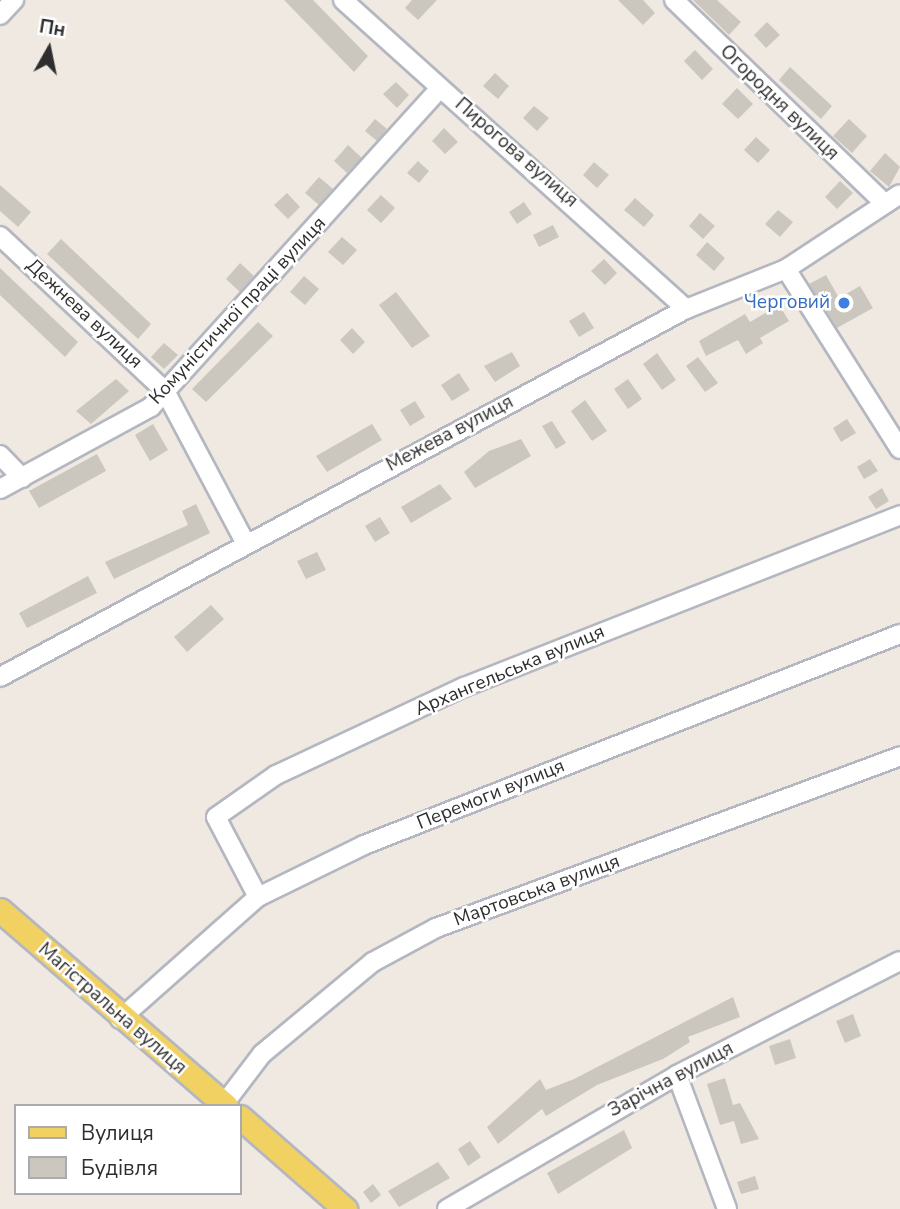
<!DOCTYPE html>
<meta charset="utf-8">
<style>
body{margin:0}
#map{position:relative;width:900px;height:1209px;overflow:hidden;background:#efe9e1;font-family:"Nunito Sans",sans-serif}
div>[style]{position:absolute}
.building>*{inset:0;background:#cbc7bf}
.roads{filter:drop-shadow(2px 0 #b4b7c1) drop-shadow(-2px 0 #b4b7c1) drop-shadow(0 2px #b4b7c1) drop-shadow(0 -2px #b4b7c1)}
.minor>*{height:18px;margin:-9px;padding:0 9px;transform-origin:9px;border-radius:9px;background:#fff}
.major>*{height:23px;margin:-11.5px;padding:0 11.5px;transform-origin:11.5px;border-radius:11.5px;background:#f2d163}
.dots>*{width:19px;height:19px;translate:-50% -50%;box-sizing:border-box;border:4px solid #fff;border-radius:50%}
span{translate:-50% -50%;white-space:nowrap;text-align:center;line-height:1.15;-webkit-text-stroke:5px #fff;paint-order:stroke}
.street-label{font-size:19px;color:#2e2e2e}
.shop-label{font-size:19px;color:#366cbe}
.right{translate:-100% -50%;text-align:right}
.legend{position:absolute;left:14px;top:1104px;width:228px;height:91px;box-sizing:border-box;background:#fff;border:2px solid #ababab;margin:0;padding:9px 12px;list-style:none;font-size:21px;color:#2e2e2e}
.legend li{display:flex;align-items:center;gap:14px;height:35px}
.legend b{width:35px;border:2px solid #ababab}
.north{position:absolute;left:14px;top:14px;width:70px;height:70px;-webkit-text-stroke:5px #fff;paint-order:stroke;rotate:9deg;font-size:19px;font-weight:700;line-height:28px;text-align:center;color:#2e2e2e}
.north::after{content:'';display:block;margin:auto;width:24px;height:32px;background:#2e2e2e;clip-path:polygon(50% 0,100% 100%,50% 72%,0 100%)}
</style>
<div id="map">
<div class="building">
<div style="clip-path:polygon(284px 0,313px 0,368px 56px,354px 72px)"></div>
<div style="clip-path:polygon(412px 0,437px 0,418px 20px,405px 8px)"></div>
<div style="clip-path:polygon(618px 0,643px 0,655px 13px,643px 25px)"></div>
<div style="clip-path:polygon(693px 0,717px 0,741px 22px,729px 35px)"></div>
<div style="clip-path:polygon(767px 22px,780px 35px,766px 48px,754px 35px)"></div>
<div style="clip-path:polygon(695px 50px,713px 69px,702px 80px,684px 61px)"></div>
<div style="clip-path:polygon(790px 67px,832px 106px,821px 119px,779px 80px)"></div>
<div style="clip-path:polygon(495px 73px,509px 86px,498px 99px,483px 86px)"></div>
<div style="clip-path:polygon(396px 82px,409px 95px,397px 108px,383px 94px)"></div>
<div style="clip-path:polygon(737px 88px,753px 104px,738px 119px,722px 104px)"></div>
<div style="clip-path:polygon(534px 106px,549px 118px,537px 131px,523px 118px)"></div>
<div style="clip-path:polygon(375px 119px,387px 129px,377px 141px,365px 131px)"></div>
<div style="clip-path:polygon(849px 119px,867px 136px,852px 153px,833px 136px)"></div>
<div style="clip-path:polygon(444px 128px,458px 142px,445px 154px,432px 141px)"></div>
<div style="clip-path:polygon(756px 137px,770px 150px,758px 163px,744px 150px)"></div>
<div style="clip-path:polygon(348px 145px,362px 158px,347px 173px,334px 161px)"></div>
<div style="clip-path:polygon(885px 153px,900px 167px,889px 187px,870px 171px)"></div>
<div style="clip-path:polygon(418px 161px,429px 171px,419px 183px,407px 173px)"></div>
<div style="clip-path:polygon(594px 162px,609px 175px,597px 188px,583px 175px)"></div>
<div style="clip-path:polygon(319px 177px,333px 189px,319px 205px,305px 193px)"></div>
<div style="clip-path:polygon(840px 181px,853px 193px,837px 209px,825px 197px)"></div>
<div style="clip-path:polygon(0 185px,31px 212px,18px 227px,0 211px)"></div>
<div style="clip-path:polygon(287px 193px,300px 207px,288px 219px,274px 205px)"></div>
<div style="clip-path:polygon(381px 195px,395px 208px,381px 223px,367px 210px)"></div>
<div style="clip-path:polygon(635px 198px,654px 215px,644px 227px,624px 210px)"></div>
<div style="clip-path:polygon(524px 202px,532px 214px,517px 224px,509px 212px)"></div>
<div style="clip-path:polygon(778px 210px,793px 222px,780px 237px,765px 224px)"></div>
<div style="clip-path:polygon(700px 213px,715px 226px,703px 239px,689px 226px)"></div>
<div style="clip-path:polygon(553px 225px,559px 237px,539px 247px,533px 235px)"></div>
<div style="clip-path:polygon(342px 237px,357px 250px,343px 265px,328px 252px)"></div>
<div style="clip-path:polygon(61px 239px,151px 324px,138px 339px,47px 254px)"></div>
<div style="clip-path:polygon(707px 242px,725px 258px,714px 271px,696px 255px)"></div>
<div style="clip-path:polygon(604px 259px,617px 273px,605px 285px,591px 271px)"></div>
<div style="clip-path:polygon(240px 263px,254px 276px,240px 292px,226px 279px)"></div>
<div style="clip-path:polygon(0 268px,78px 342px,65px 357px,0 295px)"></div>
<div style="clip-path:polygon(826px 275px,839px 298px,860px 286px,873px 308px,837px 328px,809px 284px)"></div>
<div style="clip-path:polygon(304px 276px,319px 289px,305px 305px,290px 292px)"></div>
<div style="clip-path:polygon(396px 292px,430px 336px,412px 348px,379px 305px)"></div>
<div style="clip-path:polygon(779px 305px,789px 321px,760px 338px,763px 343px,746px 354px,738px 340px,706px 356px,699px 341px,745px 314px,750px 322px)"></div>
<div style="clip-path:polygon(584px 312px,594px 328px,579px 337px,569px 321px)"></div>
<div style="clip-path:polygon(258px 322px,273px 336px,206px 402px,192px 389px)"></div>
<div style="clip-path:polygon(352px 328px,365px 342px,353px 354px,340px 340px)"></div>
<div style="clip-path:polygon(164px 343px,178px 355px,164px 369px,151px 357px)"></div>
<div style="clip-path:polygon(512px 352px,520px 366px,495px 382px,484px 366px)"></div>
<div style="clip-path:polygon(657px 353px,676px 380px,662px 390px,643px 364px)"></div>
<div style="clip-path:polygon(698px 357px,718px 383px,705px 392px,686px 366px)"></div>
<div style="clip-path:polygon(459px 373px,470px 390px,452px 401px,441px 385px)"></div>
<div style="clip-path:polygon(116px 379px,129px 391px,91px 424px,76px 411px)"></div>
<div style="clip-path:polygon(628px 379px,642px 399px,628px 409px,614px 389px)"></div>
<div style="clip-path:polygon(585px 400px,607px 431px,592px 441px,571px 411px)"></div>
<div style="clip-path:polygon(415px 401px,425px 417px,410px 426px,400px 410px)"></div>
<div style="clip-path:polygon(847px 419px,856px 433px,841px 442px,833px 428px)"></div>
<div style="clip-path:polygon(552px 421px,566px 443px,556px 449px,542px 426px)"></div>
<div style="clip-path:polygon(153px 424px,168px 450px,150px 461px,135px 435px)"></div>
<div style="clip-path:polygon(372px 424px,382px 440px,327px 472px,316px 456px)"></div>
<div style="clip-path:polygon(521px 439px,531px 456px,475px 488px,464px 472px,489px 451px)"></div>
<div style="clip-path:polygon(97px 454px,106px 471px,39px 508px,29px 491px)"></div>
<div style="clip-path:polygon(870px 459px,878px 471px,864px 479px,857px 467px)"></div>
<div style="clip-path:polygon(440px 484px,452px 499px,411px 523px,401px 507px)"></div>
<div style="clip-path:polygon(882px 488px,889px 501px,876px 509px,868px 497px)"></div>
<div style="clip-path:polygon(196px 504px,210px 533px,114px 579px,105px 562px,188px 525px,182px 511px)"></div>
<div style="clip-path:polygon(380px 517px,390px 533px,375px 542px,365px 526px)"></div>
<div style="clip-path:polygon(317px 552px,326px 570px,306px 579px,297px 561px)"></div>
<div style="clip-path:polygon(88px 576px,97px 593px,27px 628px,19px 613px)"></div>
<div style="clip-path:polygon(211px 605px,224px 619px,187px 652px,174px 637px)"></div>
<div style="clip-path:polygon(733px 997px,740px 1017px,688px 1037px,690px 1042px,663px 1059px,597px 1085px,546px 1116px,542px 1109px,498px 1144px,487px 1127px,540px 1079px,546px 1090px,574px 1079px)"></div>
<div style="clip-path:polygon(853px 1014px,861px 1036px,845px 1043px,836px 1021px)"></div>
<div style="clip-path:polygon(790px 1039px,796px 1058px,775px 1065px,769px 1046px)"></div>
<div style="clip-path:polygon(725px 1078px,733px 1105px,740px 1103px,759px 1139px,741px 1144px,734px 1121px,720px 1125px,707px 1084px)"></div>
<div style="clip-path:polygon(624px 1130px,632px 1148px,558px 1194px,547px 1173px)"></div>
<div style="clip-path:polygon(470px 1141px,481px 1157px,468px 1166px,458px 1149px)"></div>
<div style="clip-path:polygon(438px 1162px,450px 1178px,399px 1207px,388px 1191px)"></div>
<div style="clip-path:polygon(755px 1176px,759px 1189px,741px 1194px,737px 1182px)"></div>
<div style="clip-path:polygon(373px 1184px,381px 1195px,371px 1203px,363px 1192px)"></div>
</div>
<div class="roads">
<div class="minor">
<div style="left:343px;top:0;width:462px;rotate:42deg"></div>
<div style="left:674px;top:0;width:293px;rotate:44deg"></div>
<div style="left:0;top:15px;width:21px;rotate:-47deg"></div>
<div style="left:0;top:236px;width:226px;rotate:43.2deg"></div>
<div style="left:165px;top:391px;width:171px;rotate:62.1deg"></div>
<div style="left:786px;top:269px;width:213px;rotate:57.7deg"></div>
<div style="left:0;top:455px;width:32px;rotate:46deg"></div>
<div style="left:0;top:489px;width:172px;rotate:-28.5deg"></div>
<div style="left:151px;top:407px;width:430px;rotate:-47.8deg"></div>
<div style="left:0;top:677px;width:778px;rotate:-28.21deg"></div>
<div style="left:686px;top:309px;width:108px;rotate:-21.8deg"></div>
<div style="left:786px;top:269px;width:136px;rotate:-33.3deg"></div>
<div style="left:258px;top:897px;width:90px;rotate:-117.7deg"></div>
<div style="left:216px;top:817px;width:73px;rotate:-35deg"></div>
<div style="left:276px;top:775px;width:208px;rotate:-25.1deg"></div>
<div style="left:464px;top:687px;width:469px;rotate:-21.5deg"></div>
<div style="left:120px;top:1019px;width:184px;rotate:-41.5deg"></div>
<div style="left:258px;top:897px;width:118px;rotate:-26.1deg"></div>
<div style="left:364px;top:845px;width:576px;rotate:-21.49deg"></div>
<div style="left:677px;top:1075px;width:143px;rotate:69.5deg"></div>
<div style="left:224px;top:1104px;width:63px;rotate:-52.8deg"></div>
<div style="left:262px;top:1054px;width:144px;rotate:-39.7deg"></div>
<div style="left:373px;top:962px;width:72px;rotate:-28.4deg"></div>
<div style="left:436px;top:928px;width:495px;rotate:-20.3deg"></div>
<div style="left:447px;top:1209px;width:266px;rotate:-30.2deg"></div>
<div style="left:677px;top:1075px;width:250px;rotate:-27.1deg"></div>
</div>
<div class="major">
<div style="left:0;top:910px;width:299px;rotate:40.9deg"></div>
<div style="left:240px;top:1117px;width:140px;rotate:41.2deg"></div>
</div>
</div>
<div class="dots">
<div style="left:844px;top:303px;background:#3f7fe0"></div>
</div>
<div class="street-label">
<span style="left:779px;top:103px;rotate:44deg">Огородня вулиця</span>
<span style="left:516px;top:153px;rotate:41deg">Пирогова вулиця</span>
<span style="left:238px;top:311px;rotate:-47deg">Комуністичної праці вулиця</span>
<span style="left:84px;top:314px;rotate:43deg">Дежнева вулиця</span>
<span style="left:450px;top:434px;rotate:-28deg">Межева вулиця</span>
<span style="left:510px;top:671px;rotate:-23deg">Архангельська вулиця</span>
<span style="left:491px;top:795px;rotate:-22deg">Перемоги вулиця</span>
<span style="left:537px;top:891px;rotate:-20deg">Мартовська вулиця</span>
<span style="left:112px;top:1009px;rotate:41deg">Магістральна вулиця</span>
<span style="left:671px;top:1080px;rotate:-28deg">Зарічна вулиця</span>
</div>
<div class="shop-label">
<span class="right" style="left:830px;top:303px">Черговий</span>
</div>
<ul class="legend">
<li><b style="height:9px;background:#f2d163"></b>Вулиця</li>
<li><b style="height:19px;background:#cbc7bf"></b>Будівля</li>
</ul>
<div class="north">Пн</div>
</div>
